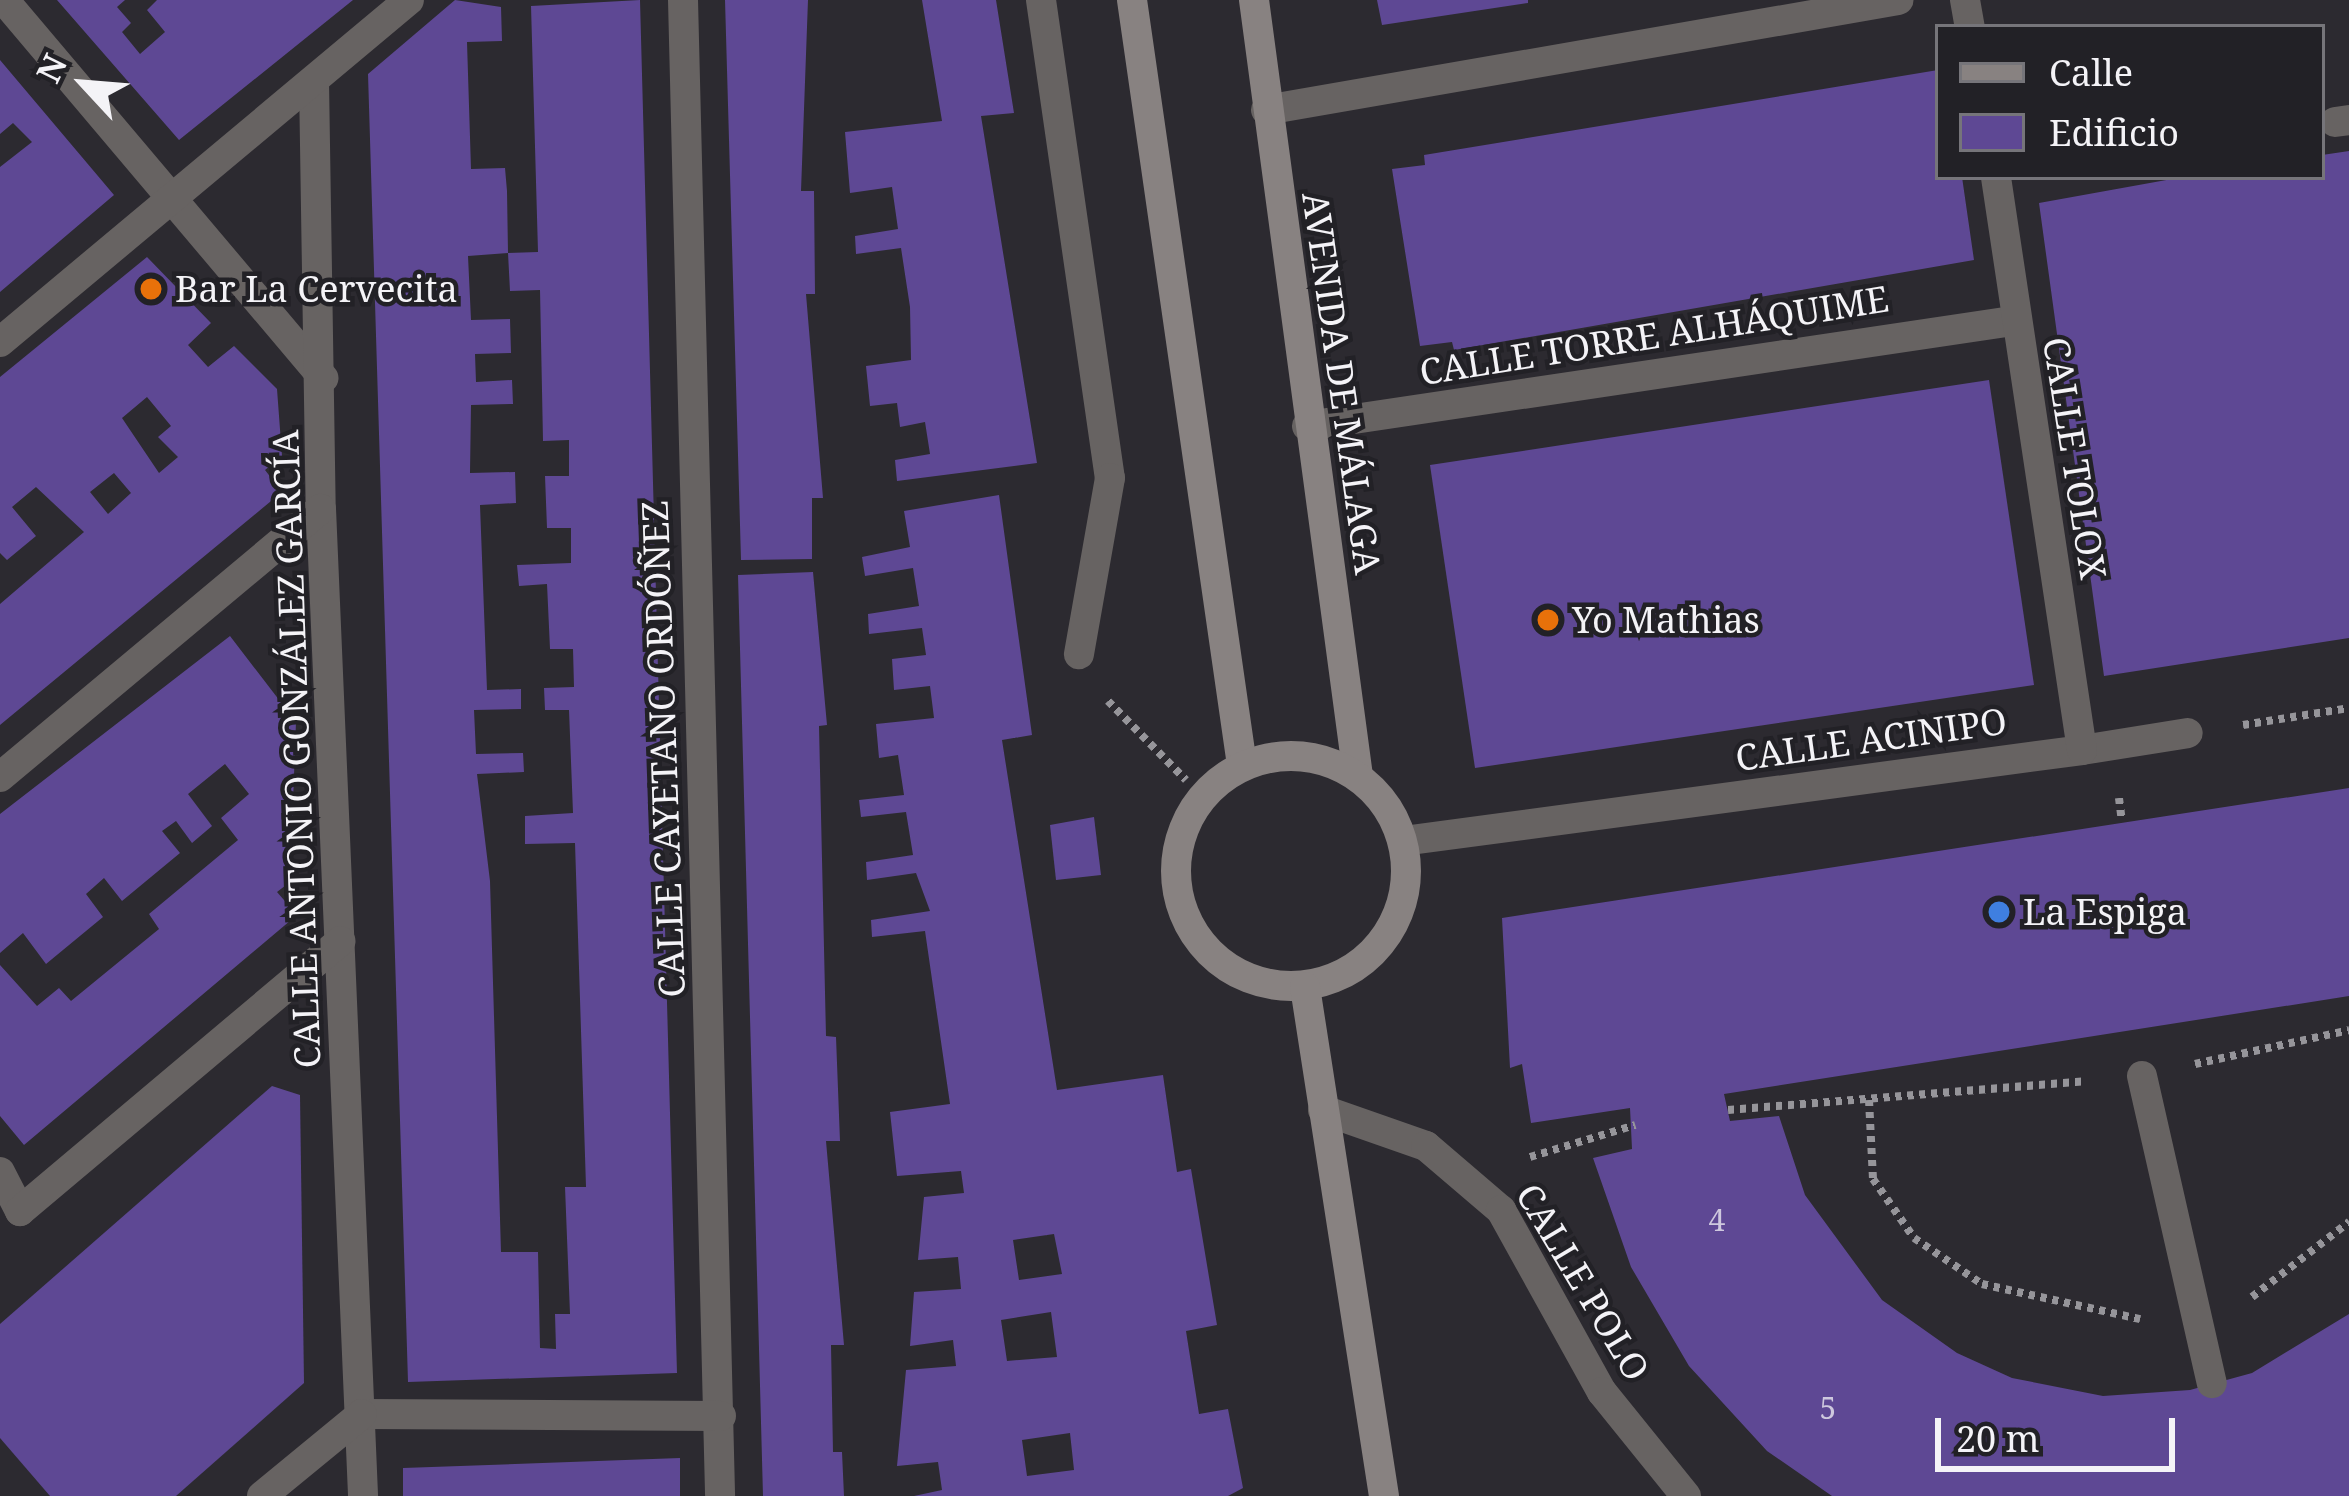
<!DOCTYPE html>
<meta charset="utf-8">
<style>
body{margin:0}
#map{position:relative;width:2349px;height:1496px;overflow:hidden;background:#2c2a30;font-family:"Noto Serif",serif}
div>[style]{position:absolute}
.building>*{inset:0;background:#5e4894}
.path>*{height:8px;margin-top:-4px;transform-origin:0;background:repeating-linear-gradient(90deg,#96959a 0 6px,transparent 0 12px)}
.service>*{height:30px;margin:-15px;padding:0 15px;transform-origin:15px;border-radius:15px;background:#676362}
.minor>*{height:30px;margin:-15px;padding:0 15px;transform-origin:15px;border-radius:15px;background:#676362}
.secondary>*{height:30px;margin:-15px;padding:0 15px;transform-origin:15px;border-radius:15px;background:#888281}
.secondary>.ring{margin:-15px;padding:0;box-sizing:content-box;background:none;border:30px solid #888281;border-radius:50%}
.dots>*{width:33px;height:33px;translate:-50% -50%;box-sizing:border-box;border:6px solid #222126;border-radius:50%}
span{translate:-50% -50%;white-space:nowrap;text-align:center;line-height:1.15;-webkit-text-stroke:9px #222126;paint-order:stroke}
.number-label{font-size:30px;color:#cec8de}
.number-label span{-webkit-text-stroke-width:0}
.poi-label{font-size:36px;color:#f4f3f7}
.left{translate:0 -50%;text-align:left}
.street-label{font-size:36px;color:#f4f3f7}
.legend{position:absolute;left:1935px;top:24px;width:390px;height:156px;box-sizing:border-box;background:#222126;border:3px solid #76757a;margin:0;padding:15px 21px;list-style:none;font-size:36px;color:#f4f3f7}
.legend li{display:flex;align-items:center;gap:24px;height:60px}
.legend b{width:60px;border:3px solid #76757a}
.north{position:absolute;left:24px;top:24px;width:120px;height:120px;-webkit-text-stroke:9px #222126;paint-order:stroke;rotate:296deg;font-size:33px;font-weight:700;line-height:48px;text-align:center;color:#f4f3f7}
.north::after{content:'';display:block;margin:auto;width:42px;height:54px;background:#f4f3f7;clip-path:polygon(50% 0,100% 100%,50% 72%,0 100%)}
.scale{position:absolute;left:1935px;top:1418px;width:240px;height:54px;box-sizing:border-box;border:6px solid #f4f3f7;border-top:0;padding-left:15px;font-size:36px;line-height:42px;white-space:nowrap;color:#f4f3f7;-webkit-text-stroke:9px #222126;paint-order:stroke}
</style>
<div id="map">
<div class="building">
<div style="clip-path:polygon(57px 0,125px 0,117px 7px,131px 23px,122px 32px,140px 54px,165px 32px,147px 10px,157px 0,353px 0,179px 140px)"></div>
<div style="clip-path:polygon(455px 0,501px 7px,502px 41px,467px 42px,471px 169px,505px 168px,507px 191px,508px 253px,468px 256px,471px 320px,510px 319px,511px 353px,475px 354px,476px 382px,512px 380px,513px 404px,471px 405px,470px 473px,515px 472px,516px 503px,480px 505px,487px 690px,521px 689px,521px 709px,474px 710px,476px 754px,523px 753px,524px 772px,477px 774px,490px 881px,501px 1252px,538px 1252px,540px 1348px,556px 1349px,555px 1314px,570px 1314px,565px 1187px,586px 1187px,575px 843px,525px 844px,525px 816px,573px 813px,569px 710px,545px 710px,544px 688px,574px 687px,573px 649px,550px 649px,547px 584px,519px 586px,517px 565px,571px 563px,571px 528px,547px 528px,545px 476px,569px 476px,569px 440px,543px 441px,540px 290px,510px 291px,508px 253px,538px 252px,531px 6px,640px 0,677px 1373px,408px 1382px,368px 74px)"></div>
<div style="clip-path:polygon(725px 0,808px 0,801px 191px,814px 191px,815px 294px,806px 294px,823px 498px,812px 498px,812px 559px,741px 560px)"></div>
<div style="clip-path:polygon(922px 0,996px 0,1014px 113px,981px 116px,1037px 463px,897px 481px,895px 460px,930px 454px,925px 422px,900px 427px,897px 403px,870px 406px,866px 366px,911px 360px,910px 307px,901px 248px,856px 254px,855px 236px,898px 229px,892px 187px,850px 193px,845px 132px,942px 121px)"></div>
<div style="clip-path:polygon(1377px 0,1528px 0,1528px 3px,1382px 25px)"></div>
<div style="clip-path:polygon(0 60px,114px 195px,0 292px,0 167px,32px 142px,13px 123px,0 134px)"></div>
<div style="clip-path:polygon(1938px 70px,1938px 177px,1962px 177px,1974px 260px,1454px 350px,1452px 342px,1420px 346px,1392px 169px,1425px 165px,1424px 155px)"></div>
<div style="clip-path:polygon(2349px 151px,2349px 638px,2104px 676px,2039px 203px,2183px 177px,2322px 177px,2322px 155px)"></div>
<div style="clip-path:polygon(evenodd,147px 257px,211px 323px,188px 345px,208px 367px,234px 346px,277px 389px,282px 456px,265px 470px,282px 492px,0 725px,0 604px,84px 532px,36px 487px,12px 507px,36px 536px,7px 560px,0 553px,0 377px,147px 257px,147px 397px,171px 426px,158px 437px,178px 457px,159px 473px,122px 418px,147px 397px,147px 257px,114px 473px,131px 493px,108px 514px,90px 492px,114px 473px)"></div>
<div style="clip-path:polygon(1989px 380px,2034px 685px,1475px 768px,1430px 465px)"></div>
<div style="clip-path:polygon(evenodd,999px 495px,1032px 735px,1002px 740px,1057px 1090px,1163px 1075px,1177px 1172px,1191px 1169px,1217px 1325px,1186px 1331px,1199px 1414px,1228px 1409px,1243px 1488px,1228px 1496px,914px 1496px,942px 1490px,938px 1462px,897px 1466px,906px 1370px,956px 1366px,953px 1340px,910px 1346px,914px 1292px,961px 1289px,958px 1257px,918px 1260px,924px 1197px,964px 1193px,961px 1171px,897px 1176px,890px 1112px,950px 1104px,925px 931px,872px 937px,871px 920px,930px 911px,916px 873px,867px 880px,866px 862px,913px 855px,906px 812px,861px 817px,859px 800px,904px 795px,898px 755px,879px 758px,876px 724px,934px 718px,930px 686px,894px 690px,892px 659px,926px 655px,922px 628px,869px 634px,868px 614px,919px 606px,913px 568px,865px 576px,862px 557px,910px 547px,904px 511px,999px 495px,1054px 1234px,1062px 1274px,1019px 1280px,1013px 1240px,1054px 1234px,999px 495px,1051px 1312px,1057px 1357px,1007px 1361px,1001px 1320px,1051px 1312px,999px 495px,1070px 1433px,1074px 1470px,1027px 1476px,1022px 1440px,1070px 1433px)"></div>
<div style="clip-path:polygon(813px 572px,827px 725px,819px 726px,826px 1036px,836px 1037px,840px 1141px,826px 1141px,844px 1345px,831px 1345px,833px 1452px,842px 1452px,844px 1496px,763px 1496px,738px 575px)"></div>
<div style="clip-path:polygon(230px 636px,296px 722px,290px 882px,277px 892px,297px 915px,24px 1145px,0 1116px,0 965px,37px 1006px,59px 988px,71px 1001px,159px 929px,149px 914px,238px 840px,221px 818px,249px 794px,225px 764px,188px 794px,212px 826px,192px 843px,176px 821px,162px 831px,180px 853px,122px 901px,104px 878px,86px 894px,103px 917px,46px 964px,23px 933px,0 953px,0 814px)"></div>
<div style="clip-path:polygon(2349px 788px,2349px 996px,1724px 1094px,1730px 1121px,1779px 1116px,1805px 1195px,1882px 1300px,1957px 1353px,2012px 1378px,2103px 1396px,2190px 1390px,2252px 1373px,2349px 1314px,2349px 1496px,1832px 1496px,1767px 1451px,1689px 1366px,1631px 1267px,1593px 1158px,1632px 1149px,1630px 1108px,1531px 1123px,1522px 1064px,1510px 1068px,1502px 918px)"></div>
<div style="clip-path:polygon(1094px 817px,1101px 875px,1056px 880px,1050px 825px)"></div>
<div style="clip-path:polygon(272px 1086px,300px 1095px,304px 1383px,176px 1496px,50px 1496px,0 1438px,0 1324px)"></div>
<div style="clip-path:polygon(680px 1458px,680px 1496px,403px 1496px,403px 1468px)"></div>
</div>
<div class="path">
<div style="left:1108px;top:701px;width:111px;rotate:45.4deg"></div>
<div style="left:2243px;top:725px;width:107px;rotate:-9.1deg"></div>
<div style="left:2119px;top:798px;width:23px;rotate:83deg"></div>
<div style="left:2195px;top:1064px;width:158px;rotate:-12.4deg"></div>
<div style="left:1869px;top:1100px;width:79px;rotate:87.1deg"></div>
<div style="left:1873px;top:1179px;width:72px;rotate:55.2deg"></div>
<div style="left:1914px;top:1238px;width:82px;rotate:34.1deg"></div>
<div style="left:1982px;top:1284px;width:162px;rotate:12.5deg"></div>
<div style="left:1728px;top:1110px;width:358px;rotate:-4.6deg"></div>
<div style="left:1530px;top:1157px;width:110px;rotate:-16.9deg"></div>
<div style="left:2252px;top:1297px;width:123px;rotate:-37.7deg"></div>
</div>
<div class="service">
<div style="left:1041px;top:0;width:483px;rotate:81.8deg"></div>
<div style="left:1110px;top:478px;width:179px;rotate:100deg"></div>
<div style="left:2335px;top:122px;width:14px;rotate:-8deg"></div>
<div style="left:2082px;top:750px;width:107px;rotate:-9.1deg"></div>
<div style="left:2142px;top:1076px;width:315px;rotate:77.2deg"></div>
</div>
<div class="minor">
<div style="left:4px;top:0;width:495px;rotate:49.8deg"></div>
<div style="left:683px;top:0;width:1496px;rotate:88.58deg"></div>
<div style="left:1965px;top:0;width:27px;rotate:80deg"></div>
<div style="left:314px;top:81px;width:428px;rotate:89.1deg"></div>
<div style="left:321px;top:509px;width:988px;rotate:87.56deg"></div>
<div style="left:1266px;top:110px;width:642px;rotate:-9.87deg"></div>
<div style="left:0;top:342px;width:533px;rotate:-39.9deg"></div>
<div style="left:1307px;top:426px;width:714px;rotate:-8.46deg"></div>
<div style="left:0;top:777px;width:418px;rotate:-39.9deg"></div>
<div style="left:1403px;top:841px;width:685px;rotate:-7.63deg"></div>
<div style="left:2082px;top:750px;width:579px;rotate:-98.54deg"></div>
<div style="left:1323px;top:1110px;width:109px;rotate:19.3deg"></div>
<div style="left:1426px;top:1146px;width:99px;rotate:40.5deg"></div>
<div style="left:1501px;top:1210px;width:208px;rotate:61deg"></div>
<div style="left:1602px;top:1392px;width:134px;rotate:51.1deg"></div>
<div style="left:0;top:1172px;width:44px;rotate:62.9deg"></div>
<div style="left:20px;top:1211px;width:419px;rotate:-40.1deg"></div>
<div style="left:362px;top:1414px;width:359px;rotate:0.3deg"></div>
<div style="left:262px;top:1496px;width:129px;rotate:-39.4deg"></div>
</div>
<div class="secondary">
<div style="left:1132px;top:0;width:773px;rotate:81.82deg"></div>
<div style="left:1254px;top:0;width:783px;rotate:82.37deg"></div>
<div class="ring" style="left:1176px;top:756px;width:200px;height:200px"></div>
<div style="left:1305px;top:987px;width:515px;rotate:81.18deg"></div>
</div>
<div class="dots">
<div style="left:151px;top:289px;background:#e8710a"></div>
<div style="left:1548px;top:620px;background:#e8710a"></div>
<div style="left:1999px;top:912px;background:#3f7fe0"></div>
</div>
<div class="number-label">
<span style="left:1717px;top:1220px">4</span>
<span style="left:1828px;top:1408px">5</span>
</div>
<div class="poi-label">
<span class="left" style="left:175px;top:289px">Bar La Cervecita</span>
<span class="left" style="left:1572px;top:620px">Yo Mathias</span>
<span class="left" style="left:2023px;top:912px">La Espiga</span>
</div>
<div class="street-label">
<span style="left:1654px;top:335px;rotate:-9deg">CALLE TORRE ALHÁQUIME</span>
<span style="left:1342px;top:383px;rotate:82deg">AVENIDA DE MÁLAGA</span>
<span style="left:2075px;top:458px;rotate:81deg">CALLE TOLOX</span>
<span style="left:1871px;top:739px;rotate:-8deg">CALLE ACINIPO</span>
<span style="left:296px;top:749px;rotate:-92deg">CALLE ANTONIO GONZÁLEZ GARCÍA</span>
<span style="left:663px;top:749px;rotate:-92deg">CALLE CAYETANO ORDÓÑEZ</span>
<span style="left:1583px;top:1282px;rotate:59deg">CALLE POLO</span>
</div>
<ul class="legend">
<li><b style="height:15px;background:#888281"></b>Calle</li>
<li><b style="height:33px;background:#5e4894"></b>Edificio</li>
</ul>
<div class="north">N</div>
<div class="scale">20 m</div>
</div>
